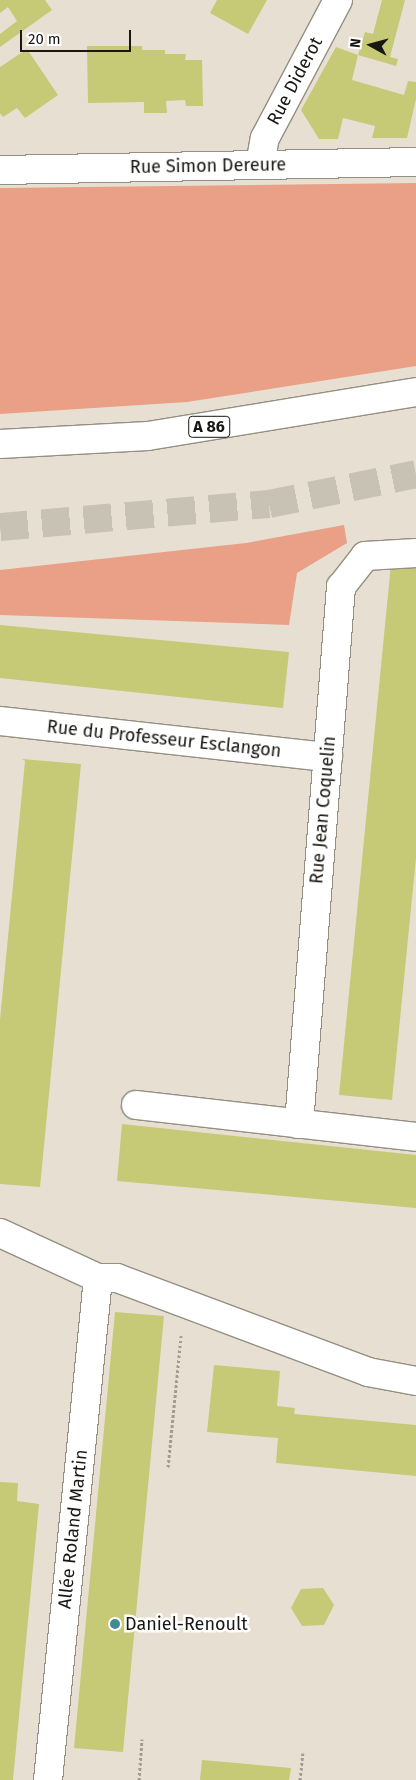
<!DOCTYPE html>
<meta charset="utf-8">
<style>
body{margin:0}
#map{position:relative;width:416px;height:1780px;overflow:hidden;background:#e7e0d2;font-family:"Fira Sans",sans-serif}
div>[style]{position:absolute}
.green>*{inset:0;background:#ea9f87}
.building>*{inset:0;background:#c6c976}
.highway-tunnel>*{height:28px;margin-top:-14px;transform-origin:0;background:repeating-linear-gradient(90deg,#c8c2b5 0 28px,transparent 0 42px)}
.path>*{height:3px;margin-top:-1.5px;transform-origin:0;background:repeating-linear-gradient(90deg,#a19b90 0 2.5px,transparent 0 5px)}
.roads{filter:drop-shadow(1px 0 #958f82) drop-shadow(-1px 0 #958f82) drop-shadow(0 1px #958f82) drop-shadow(0 -1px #958f82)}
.minor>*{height:28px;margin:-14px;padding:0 14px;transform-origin:14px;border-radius:14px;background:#fff}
.highway>*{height:28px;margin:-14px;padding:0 14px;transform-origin:14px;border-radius:14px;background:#fff}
.dots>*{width:14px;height:14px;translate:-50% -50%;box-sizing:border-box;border:2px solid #fff;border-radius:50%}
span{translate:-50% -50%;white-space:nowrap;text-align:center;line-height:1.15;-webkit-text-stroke:5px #fff;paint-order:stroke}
.shield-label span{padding:1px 4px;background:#fff;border:1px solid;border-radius:4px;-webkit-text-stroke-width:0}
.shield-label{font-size:16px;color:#191712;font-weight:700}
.street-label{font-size:18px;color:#191712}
.poi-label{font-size:18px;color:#191712}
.left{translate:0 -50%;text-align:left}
.north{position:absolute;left:346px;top:20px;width:50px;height:50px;-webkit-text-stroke:4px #fff;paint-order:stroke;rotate:277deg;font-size:14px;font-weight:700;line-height:20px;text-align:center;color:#191712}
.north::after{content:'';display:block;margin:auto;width:18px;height:22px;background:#191712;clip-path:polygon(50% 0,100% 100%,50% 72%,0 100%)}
.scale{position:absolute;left:20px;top:30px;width:111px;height:22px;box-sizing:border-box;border:2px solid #191712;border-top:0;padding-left:6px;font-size:15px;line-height:18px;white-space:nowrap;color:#191712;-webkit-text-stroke:4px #fff;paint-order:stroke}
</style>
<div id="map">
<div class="green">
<div style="clip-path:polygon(416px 183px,416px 366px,187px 402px,0 414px,0 188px)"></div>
<div style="clip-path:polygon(344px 525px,347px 543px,297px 573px,289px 625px,0 615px,0 570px,246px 543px)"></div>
</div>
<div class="building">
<div style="clip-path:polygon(0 0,45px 0,52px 10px,0 47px,0 34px,17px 21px,8px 7px,0 13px)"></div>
<div style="clip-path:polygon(217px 0,267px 0,248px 34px,210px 13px)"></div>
<div style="clip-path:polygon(382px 0,405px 0,390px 57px,398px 59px,396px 66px,358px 55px,365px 32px,373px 34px)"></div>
<div style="clip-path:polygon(87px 46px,142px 46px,142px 50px,165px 50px,165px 54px,186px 54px,185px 60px,202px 60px,203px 106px,186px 106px,185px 100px,166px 101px,167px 113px,144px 113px,144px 102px,88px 103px)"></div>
<div style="clip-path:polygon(336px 47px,358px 55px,352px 80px,404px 95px,408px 81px,416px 82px,416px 99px,407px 138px,372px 138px,375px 126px,343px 118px,338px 139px,319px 139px,301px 110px)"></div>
<div style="clip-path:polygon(27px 49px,58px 95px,25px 118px,17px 108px,3px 117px,0 113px,0 67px)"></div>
<div style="clip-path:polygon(391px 564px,416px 566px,416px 858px,392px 1100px,339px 1095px)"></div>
<div style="clip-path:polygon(0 625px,289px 652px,283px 708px,0 678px)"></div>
<div style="clip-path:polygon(22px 759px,81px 764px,40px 1187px,0 1184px,0 1020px,25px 761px)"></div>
<div style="clip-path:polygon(122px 1124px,416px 1155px,416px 1208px,117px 1181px)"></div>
<div style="clip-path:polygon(115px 1312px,164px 1316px,123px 1752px,74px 1748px)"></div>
<div style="clip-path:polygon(214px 1365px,280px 1371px,277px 1406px,295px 1408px,294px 1414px,416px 1425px,416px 1476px,276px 1463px,278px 1438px,207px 1432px)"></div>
<div style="clip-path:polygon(0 1482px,18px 1483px,17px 1501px,39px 1504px,13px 1780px,0 1780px)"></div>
<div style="clip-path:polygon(323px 1588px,334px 1605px,324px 1625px,302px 1626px,291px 1608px,301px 1589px)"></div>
<div style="clip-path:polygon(202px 1760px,291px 1768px,289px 1780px,200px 1780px)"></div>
</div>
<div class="highway-tunnel">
<div style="left:0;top:527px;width:270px;rotate:-4.9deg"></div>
<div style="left:269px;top:504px;width:150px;rotate:-11.5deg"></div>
</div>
<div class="path">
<div style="left:168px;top:1467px;width:132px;rotate:-84.3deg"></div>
<div style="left:139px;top:1780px;width:41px;rotate:-85.8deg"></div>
<div style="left:300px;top:1780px;width:27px;rotate:-84deg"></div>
</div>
<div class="roads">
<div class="minor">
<div style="left:260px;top:165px;width:27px;rotate:-80deg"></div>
<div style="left:265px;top:138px;width:156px;rotate:-62.1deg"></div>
<div style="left:0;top:170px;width:416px;rotate:-1.1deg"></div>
<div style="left:0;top:721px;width:330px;rotate:6.3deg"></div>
<div style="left:136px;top:1105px;width:281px;rotate:6.5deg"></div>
<div style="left:299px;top:1124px;width:539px;rotate:-85.53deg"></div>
<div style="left:341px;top:587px;width:39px;rotate:-52deg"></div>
<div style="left:365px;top:556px;width:51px;rotate:-3.4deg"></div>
<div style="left:0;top:1233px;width:108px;rotate:24.7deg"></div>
<div style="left:98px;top:1278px;width:19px"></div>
<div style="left:117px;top:1278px;width:268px;rotate:20.5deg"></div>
<div style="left:368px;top:1372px;width:49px;rotate:10.6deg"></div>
<div style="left:48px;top:1780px;width:504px;rotate:-84.31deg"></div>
</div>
<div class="highway">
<div style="left:0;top:444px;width:148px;rotate:-3.1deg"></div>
<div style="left:148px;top:436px;width:272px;rotate:-9.3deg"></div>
</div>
</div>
<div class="dots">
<div style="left:115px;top:1624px;background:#438a92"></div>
</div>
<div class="shield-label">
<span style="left:209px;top:427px">A 86</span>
</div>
<div class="street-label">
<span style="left:295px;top:81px;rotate:-62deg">Rue Diderot</span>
<span style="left:208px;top:166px;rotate:-1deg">Rue Simon Dereure</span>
<span style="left:164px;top:739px;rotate:6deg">Rue du Professeur Esclangon</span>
<span style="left:323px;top:810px;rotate:-85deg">Rue Jean Coquelin</span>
<span style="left:73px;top:1529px;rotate:-84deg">Allée Roland Martin</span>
</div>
<div class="poi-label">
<span class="left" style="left:125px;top:1624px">Daniel-Renoult</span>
</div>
<div class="north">N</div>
<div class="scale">20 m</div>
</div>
